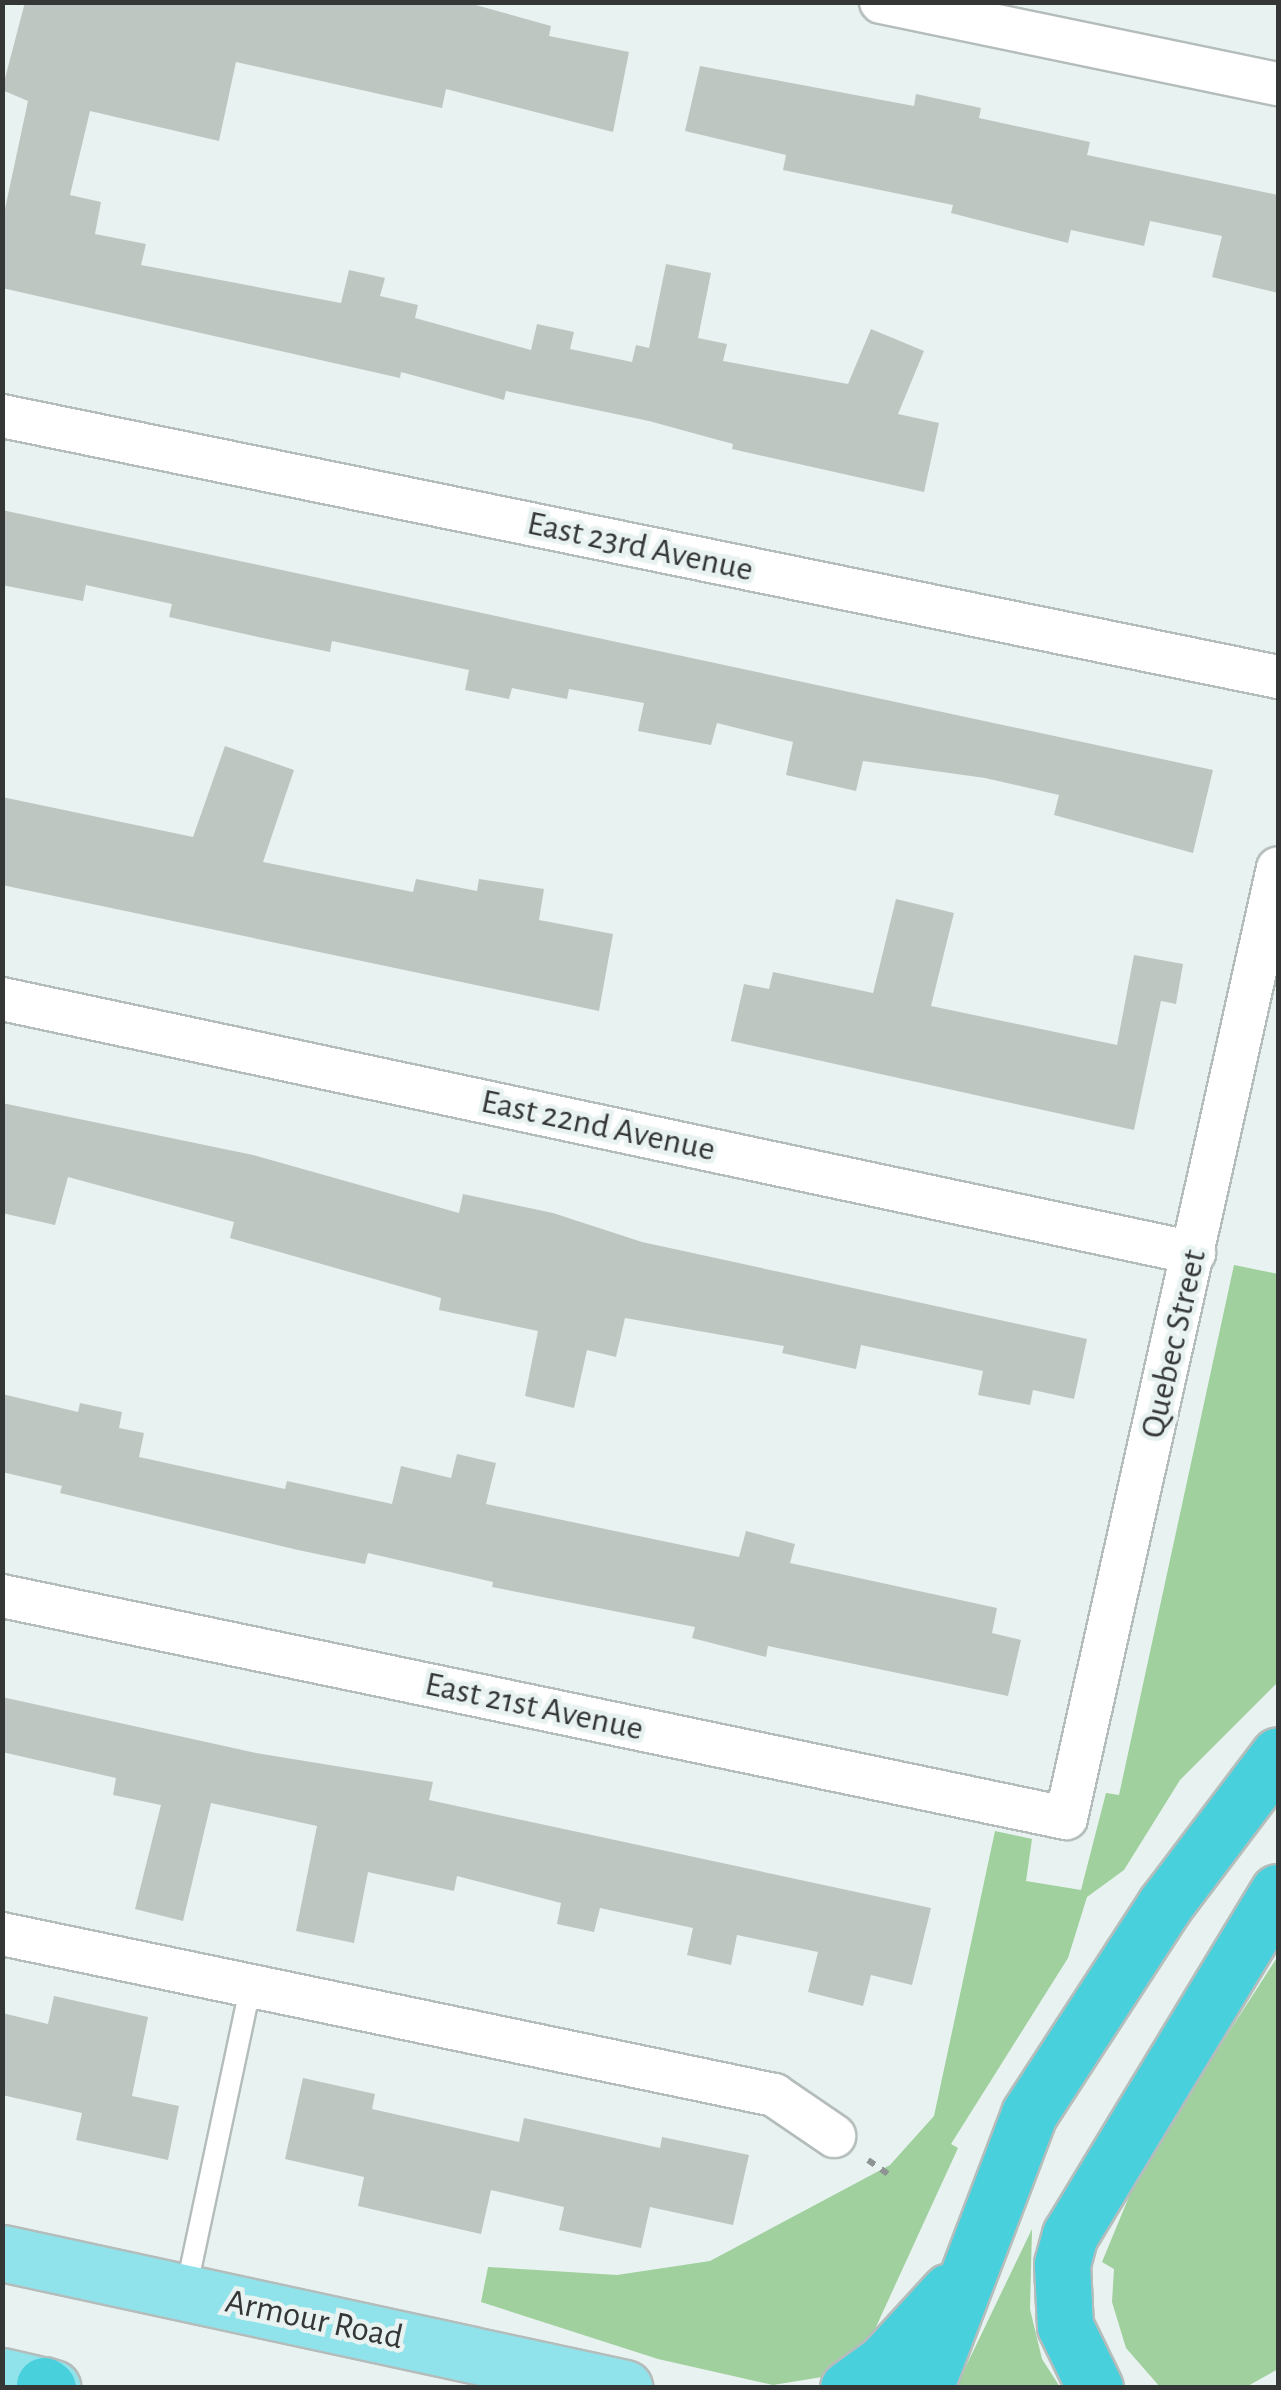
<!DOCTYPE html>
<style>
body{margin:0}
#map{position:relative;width:1281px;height:2390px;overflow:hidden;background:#e8f2f0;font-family:"Alegreya Sans",sans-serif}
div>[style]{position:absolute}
.green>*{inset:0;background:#9fd09d}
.building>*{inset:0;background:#bec6c2}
.path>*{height:6px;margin-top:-3px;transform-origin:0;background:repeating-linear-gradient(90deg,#8d9492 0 8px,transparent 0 16px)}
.roads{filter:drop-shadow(2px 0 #b4bdbb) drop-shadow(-2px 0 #b4bdbb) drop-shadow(0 2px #b4bdbb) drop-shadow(0 -2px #b4bdbb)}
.service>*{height:20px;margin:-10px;padding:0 10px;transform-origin:10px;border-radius:10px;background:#fff}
.minor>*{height:42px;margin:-21px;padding:0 21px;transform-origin:21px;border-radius:21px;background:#fff}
.primary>*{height:55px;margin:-27.5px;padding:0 27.5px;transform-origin:27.5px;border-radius:27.5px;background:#91e3eb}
.motorway>*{height:55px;margin:-27.5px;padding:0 27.5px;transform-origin:27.5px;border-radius:27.5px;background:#48d1dd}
span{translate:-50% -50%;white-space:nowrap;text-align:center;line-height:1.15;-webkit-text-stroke:9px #e8f2f0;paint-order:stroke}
.street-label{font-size:35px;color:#343736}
.frame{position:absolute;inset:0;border:5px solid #343736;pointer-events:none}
</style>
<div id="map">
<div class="green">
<div style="clip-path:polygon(1234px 1265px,1278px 1274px,1278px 1682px,1180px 1780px,1124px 1870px,1087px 1897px,1068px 1958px,951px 2144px,958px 2148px,870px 2340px,828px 2376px,773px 2385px,658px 2359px,481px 2302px,488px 2267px,617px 2275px,710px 2261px,890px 2165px,934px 2116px,995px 1831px,1032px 1839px,1026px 1881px,1081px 1890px,1106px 1793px,1119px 1795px)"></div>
<div style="clip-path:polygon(1278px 1956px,1278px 2369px,1246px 2387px,1160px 2387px,1126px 2348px,1112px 2302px,1114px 2269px,1102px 2262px,1140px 2170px)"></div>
<div style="clip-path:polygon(1032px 2229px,1030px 2309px,1042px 2359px,1060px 2387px,956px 2387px)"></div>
</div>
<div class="building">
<div style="clip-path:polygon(25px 2px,465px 2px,551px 26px,549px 36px,629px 52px,613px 132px,446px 89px,442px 108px,236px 62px,219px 141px,90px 111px,70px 195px,101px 202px,95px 234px,146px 244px,141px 265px,341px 303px,349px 270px,385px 278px,380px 296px,418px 305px,415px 318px,531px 350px,537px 324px,574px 332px,570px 349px,632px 362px,636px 345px,649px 348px,666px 264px,711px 273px,698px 338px,727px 344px,723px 361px,848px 384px,871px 329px,924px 351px,898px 414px,939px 423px,924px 492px,732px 449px,733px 444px,649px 421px,506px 391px,504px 400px,401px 372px,400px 378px,2px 288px,2px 223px,28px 101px,2px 90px)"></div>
<div style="clip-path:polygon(700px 66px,914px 106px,916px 94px,981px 108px,979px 118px,1090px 142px,1087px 155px,1278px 195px,1278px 293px,1212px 277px,1222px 236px,1150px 221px,1144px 246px,1071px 230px,1068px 243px,951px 213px,953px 205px,783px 170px,786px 155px,685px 131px)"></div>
<div style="clip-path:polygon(2px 510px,1213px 770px,1193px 853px,1054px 815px,1059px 795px,985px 778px,863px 761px,856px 791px,786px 775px,793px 742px,717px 723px,711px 745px,638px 731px,644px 703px,569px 689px,567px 699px,512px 688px,509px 699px,465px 690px,469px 670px,332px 641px,330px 652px,258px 637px,169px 617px,172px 604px,86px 585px,83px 601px,2px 585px)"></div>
<div style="clip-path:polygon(225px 746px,294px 770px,263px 862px,413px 892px,416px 879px,477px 891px,479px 879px,544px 889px,539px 920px,613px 934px,599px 1011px,2px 885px,2px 797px,193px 837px)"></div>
<div style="clip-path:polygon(896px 899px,954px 913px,931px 1006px,1117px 1045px,1134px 955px,1183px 964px,1176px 1004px,1161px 1001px,1134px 1130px,731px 1041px,744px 984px,769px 989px,773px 972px,873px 993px)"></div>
<div style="clip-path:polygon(2px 1103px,253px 1155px,459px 1213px,463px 1194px,553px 1213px,642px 1242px,1087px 1339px,1074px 1399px,1033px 1390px,1030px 1405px,978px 1395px,983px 1371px,861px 1345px,856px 1369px,782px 1353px,784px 1346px,625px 1318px,616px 1357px,587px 1350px,574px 1408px,525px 1396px,538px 1331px,439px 1310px,441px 1298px,230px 1238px,234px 1222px,68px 1177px,55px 1225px,2px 1213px)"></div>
<div style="clip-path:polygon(2px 1394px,78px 1412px,80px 1403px,122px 1412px,119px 1428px,144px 1433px,139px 1457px,285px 1489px,287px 1481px,392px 1504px,401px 1466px,451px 1478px,457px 1454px,496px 1463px,486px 1504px,739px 1557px,746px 1531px,795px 1544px,790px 1563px,997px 1608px,992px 1633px,1021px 1640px,1008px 1696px,768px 1646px,766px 1657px,692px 1638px,695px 1627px,492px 1587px,493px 1582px,368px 1553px,365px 1564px,298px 1550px,60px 1493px,62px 1486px,2px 1472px)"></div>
<div style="clip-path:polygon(2px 1697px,256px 1753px,433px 1782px,429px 1800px,931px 1908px,912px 1985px,871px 1975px,863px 2006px,808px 1992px,818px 1952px,737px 1935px,731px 1965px,687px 1955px,693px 1928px,600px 1908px,594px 1932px,557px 1924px,561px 1903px,457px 1876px,454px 1891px,368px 1872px,354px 1943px,296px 1931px,317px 1826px,211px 1803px,183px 1921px,135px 1909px,161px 1805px,113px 1795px,116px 1778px,2px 1752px)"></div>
<div style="clip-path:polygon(54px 1996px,148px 2017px,132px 2096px,179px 2106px,168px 2160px,76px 2140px,82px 2113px,2px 2095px,2px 2013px,48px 2024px)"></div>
<div style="clip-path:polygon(303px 2078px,375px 2094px,372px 2109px,519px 2142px,524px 2118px,660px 2148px,662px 2137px,749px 2155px,733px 2225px,650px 2207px,641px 2248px,559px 2230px,564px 2207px,491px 2190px,481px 2234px,358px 2206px,364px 2177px,285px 2159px)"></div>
</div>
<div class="path">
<div style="left:868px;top:2160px;width:24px;rotate:35deg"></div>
</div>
<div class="roads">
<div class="service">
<div style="left:186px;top:2290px;width:308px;rotate:-78deg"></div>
</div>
<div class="minor">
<div style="left:881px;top:2px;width:405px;rotate:11.7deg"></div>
<div style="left:2px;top:416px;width:1302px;rotate:11.56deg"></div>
<div style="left:2px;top:999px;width:1219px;rotate:12.03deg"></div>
<div style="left:2px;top:1596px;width:1087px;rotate:11.79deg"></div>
<div style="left:1066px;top:1818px;width:973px;rotate:-77.42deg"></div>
<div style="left:2px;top:1934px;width:789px;rotate:11.78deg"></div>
<div style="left:774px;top:2095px;width:73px;rotate:34.3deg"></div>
</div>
<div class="primary">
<div style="left:2px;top:2253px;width:637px;rotate:12.23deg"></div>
<div style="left:2px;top:2376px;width:52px;rotate:13.2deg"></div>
</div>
<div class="motorway">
<div style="left:44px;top:2385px;width:5px;rotate:37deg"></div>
<div style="left:848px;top:2388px;width:44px;rotate:-35.8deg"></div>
<div style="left:884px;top:2362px;width:96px;rotate:-47.5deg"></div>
<div style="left:925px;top:2388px;width:293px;rotate:-69.2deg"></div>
<div style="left:1029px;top:2114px;width:248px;rotate:-57deg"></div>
<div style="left:1164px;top:1906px;width:189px;rotate:-52.9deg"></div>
<div style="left:1095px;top:2388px;width:69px;rotate:-115.8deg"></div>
<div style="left:1065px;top:2326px;width:62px;rotate:-92.8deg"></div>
<div style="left:1062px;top:2264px;width:30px;rotate:-75deg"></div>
<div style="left:1070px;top:2235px;width:401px;rotate:-58.8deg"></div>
</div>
</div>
<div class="street-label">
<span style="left:640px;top:547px;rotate:12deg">East 23rd Avenue</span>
<span style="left:598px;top:1126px;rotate:12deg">East 22nd Avenue</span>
<span style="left:1174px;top:1344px;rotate:-77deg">Quebec Street</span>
<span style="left:534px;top:1707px;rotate:12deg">East 21st Avenue</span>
<span style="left:314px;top:2320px;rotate:12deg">Armour Road</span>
</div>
<div class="frame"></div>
</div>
